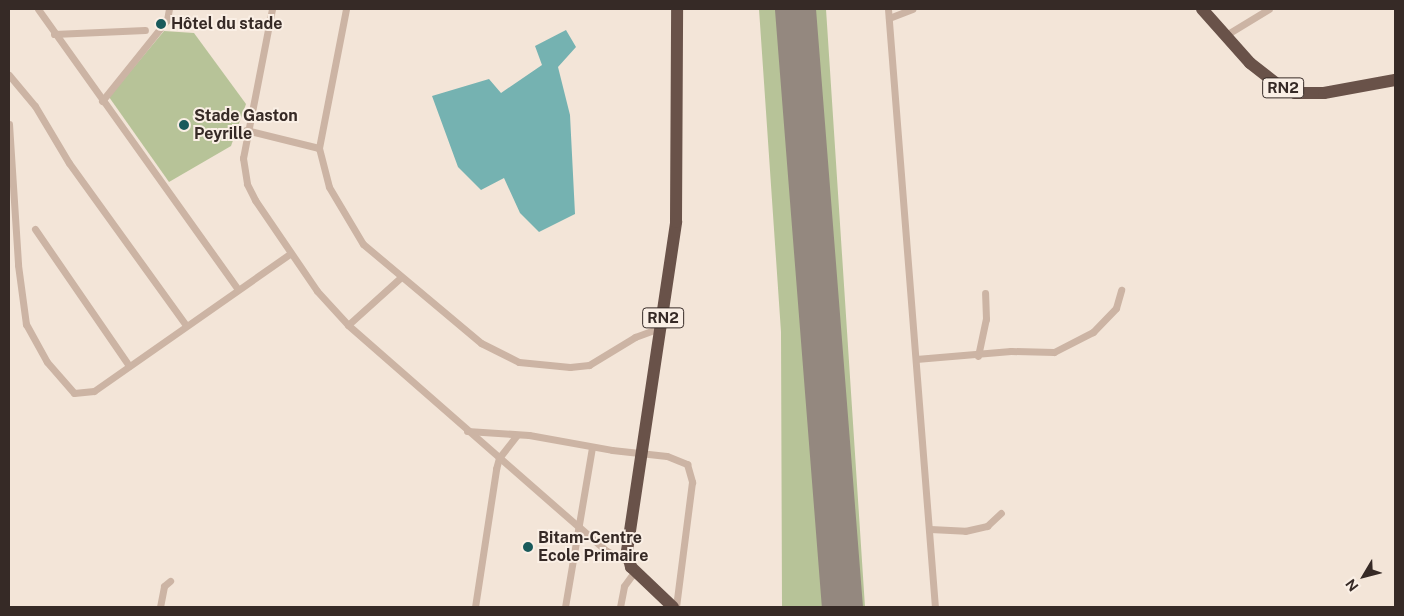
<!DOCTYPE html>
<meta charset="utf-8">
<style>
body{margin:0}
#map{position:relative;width:1404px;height:616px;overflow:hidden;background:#f3e5d8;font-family:"Public Sans",sans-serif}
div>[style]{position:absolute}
.green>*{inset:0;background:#b7c398}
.water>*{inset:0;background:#75b2b1}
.runway>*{height:41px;margin:-20.5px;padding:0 20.5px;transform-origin:20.5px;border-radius:20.5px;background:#94887f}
.minor>*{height:7px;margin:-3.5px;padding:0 3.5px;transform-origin:3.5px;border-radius:3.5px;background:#ccb4a4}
.trunk>*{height:12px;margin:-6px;padding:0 6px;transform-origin:6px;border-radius:6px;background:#695249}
.dots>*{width:14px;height:14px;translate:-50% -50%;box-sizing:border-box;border:2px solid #faefe5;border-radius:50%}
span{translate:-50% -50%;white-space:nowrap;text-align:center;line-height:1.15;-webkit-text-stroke:4px #faefe5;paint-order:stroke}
.shield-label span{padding:1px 4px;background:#faefe5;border:1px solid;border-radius:4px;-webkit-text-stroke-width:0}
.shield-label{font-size:15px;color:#362a26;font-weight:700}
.poi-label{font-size:16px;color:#362a26;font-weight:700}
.left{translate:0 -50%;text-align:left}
.frame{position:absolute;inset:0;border:10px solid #362a26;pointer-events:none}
.north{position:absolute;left:1339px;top:551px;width:50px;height:50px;-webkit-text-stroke:4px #faefe5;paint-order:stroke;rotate:233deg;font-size:14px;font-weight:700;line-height:20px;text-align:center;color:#362a26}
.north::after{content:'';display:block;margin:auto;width:18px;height:22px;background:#362a26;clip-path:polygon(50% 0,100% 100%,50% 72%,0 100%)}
</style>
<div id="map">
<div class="green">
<div style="clip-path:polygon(759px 9px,826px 9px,865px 607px,782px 607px,781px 332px)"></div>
<div style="clip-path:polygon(164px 31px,194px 33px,246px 104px,231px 146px,169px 182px,109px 97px)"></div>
</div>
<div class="water">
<div style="clip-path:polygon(566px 30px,576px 47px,558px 67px,570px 115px,575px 214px,539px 232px,520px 213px,504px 178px,481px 190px,458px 167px,432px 96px,489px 79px,501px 93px,542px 65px,535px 46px)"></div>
</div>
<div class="runway">
<div style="left:795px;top:9px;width:600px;rotate:85.51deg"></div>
</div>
<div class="minor">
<div style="left:38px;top:9px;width:343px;rotate:54.5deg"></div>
<div style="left:272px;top:9px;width:152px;rotate:101deg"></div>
<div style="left:243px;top:158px;width:26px;rotate:81deg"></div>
<div style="left:247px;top:184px;width:18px;rotate:63deg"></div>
<div style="left:255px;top:200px;width:110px;rotate:55.7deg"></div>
<div style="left:317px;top:291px;width:46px;rotate:47.6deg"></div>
<div style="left:348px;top:325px;width:307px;rotate:41.2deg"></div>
<div style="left:579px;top:527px;width:37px;rotate:41deg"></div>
<div style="left:607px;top:551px;width:25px;rotate:27deg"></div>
<div style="left:346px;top:9px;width:142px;rotate:101deg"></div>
<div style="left:319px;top:148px;width:40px;rotate:75.6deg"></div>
<div style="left:329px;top:187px;width:66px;rotate:59.2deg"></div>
<div style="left:363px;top:244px;width:154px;rotate:40deg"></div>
<div style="left:481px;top:343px;width:42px;rotate:26.6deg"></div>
<div style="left:519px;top:362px;width:51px;rotate:5.6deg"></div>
<div style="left:570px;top:367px;width:19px;rotate:-6deg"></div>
<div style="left:589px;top:365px;width:54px;rotate:-31.3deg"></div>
<div style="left:635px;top:337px;width:29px;rotate:-20deg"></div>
<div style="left:888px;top:9px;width:600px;rotate:85.51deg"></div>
<div style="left:889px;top:18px;width:25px;rotate:-21deg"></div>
<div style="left:54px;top:34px;width:91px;rotate:-2.5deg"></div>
<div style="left:1226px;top:35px;width:50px;rotate:-31.2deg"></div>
<div style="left:9px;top:75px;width:40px;rotate:50deg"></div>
<div style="left:35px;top:106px;width:66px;rotate:59.2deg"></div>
<div style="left:69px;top:163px;width:200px;rotate:54.2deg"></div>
<div style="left:102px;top:101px;width:104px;rotate:-51.3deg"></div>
<div style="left:167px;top:20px;width:11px;rotate:-80deg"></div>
<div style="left:9px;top:124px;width:141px;rotate:86.3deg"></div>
<div style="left:18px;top:265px;width:60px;rotate:82.3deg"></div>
<div style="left:26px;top:324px;width:43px;rotate:61.1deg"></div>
<div style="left:47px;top:362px;width:41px;rotate:48.9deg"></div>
<div style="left:74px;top:393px;width:20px;rotate:-6deg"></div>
<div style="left:94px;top:391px;width:239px;rotate:-35deg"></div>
<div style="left:246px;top:130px;width:75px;rotate:13.9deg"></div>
<div style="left:35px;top:229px;width:166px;rotate:55.5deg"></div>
<div style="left:348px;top:325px;width:70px;rotate:-42.1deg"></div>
<div style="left:978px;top:356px;width:38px;rotate:-78deg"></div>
<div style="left:986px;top:319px;width:26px;rotate:-92deg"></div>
<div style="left:916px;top:359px;width:95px;rotate:-4.8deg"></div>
<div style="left:1011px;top:351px;width:43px;rotate:1.3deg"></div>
<div style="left:1054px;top:352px;width:44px;rotate:-27.1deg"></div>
<div style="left:1093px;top:332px;width:33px;rotate:-46deg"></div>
<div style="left:1116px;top:308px;width:19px;rotate:-74deg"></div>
<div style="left:467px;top:431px;width:62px;rotate:3.7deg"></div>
<div style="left:529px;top:435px;width:84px;rotate:10.2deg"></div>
<div style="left:612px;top:450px;width:55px;rotate:6.2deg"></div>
<div style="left:667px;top:456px;width:22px;rotate:22deg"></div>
<div style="left:687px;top:464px;width:19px;rotate:74deg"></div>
<div style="left:692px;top:482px;width:126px;rotate:97.3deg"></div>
<div style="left:930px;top:529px;width:35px;rotate:3deg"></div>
<div style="left:965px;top:531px;width:23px;rotate:-13deg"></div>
<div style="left:987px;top:526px;width:19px;rotate:-43deg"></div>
<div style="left:160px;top:607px;width:21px;rotate:-79deg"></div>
<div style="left:164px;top:586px;width:8px;rotate:-40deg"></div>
<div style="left:475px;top:607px;width:140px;rotate:-81.3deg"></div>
<div style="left:496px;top:469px;width:11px;rotate:-75deg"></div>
<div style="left:499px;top:458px;width:29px;rotate:-52deg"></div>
<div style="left:565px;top:607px;width:162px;rotate:-80.4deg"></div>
<div style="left:620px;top:607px;width:21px;rotate:-79deg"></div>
<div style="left:624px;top:586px;width:19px;rotate:-54deg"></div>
</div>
<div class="trunk">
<div style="left:1202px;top:9px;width:72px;rotate:48.4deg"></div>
<div style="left:1250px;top:63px;width:39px;rotate:38deg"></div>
<div style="left:1281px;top:87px;width:15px;rotate:23deg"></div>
<div style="left:1295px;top:93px;width:29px"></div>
<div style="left:1324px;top:93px;width:72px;rotate:-10.4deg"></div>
<div style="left:673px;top:607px;width:58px;rotate:-136.4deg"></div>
<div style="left:631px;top:567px;width:16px;rotate:-104deg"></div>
<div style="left:627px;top:551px;width:333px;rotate:-81.5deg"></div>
<div style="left:676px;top:222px;width:213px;rotate:-89.7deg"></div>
</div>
<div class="dots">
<div style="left:161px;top:24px;background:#195a5b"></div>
<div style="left:184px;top:125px;background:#195a5b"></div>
<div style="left:528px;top:547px;background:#195a5b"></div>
</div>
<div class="shield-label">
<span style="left:1283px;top:88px">RN2</span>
<span style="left:663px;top:318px">RN2</span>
</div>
<div class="poi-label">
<span class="left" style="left:171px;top:24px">Hôtel du stade</span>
<span class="left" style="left:194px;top:125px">Stade Gaston<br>Peyrille</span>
<span class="left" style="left:538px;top:547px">Bitam-Centre<br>Ecole Primaire</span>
</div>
<div class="frame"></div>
<div class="north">N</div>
</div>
